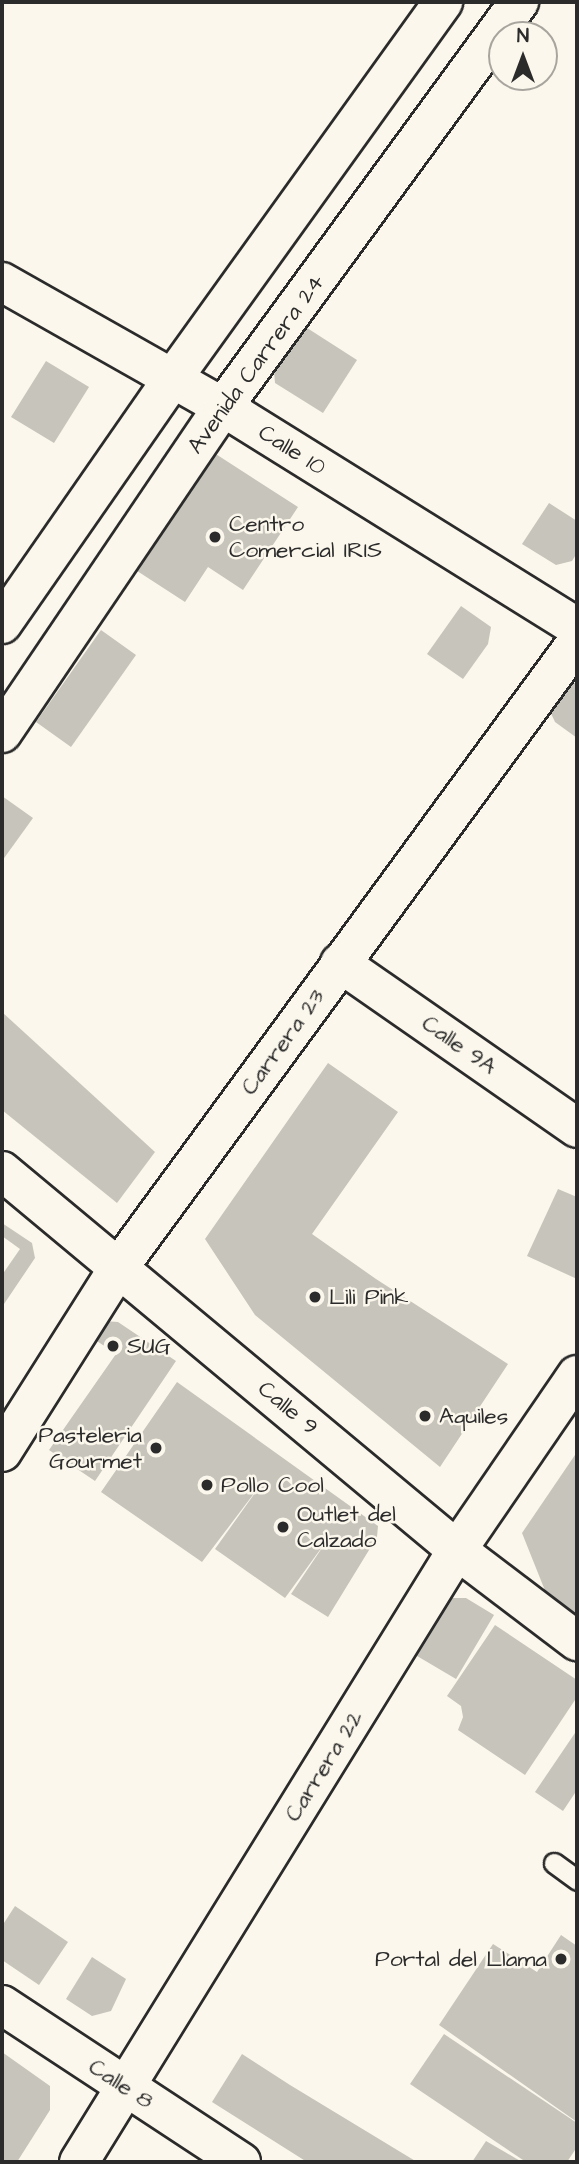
<!DOCTYPE html>
<style>
body{margin:0}
#map{position:relative;width:579px;height:2164px;overflow:hidden;background:#fbf7ec;font-family:"Architects Daughter",sans-serif}
div>[style]{position:absolute}
.building>*{inset:0;background:#c7c4bc}
.roads{filter:drop-shadow(2px 0 #2b2b2b) drop-shadow(-2px 0 #2b2b2b) drop-shadow(0 2px #2b2b2b) drop-shadow(0 -2px #2b2b2b)}
.lane>*{height:19px;margin:-9.5px;padding:0 9.5px;transform-origin:9.5px;border-radius:9.5px;background:#fbf7ec}
.street>*{height:38px;margin:-19px;padding:0 19px;transform-origin:19px;border-radius:19px;background:#fbf7ec}
.secondary>*{height:38px;margin:-19px;padding:0 19px;transform-origin:19px;border-radius:19px;background:#fbf7ec}
.dots>*{width:19px;height:19px;translate:-50% -50%;box-sizing:border-box;border:4px solid #fbf7ec;border-radius:50%}
span{translate:-50% -50%;white-space:nowrap;text-align:center;line-height:1.15;-webkit-text-stroke:5px #fbf7ec;paint-order:stroke}
.street-label{font-size:23px;color:#2b2b2b}
.poi-label{font-size:23px;color:#2b2b2b}
.left{translate:0 -50%;text-align:left}
.right{translate:-100% -50%;text-align:right}
.frame{position:absolute;inset:0;border:4px solid #2b2b2b;pointer-events:none}
.north{position:absolute;left:488px;top:21px;width:70px;height:70px;box-sizing:border-box;background:#fbf7ec;border:2px solid #a8a59f;border-radius:50%;rotate:0deg;font-size:19px;font-weight:700;line-height:28px;text-align:center;color:#2b2b2b}
.north::after{content:'';display:block;margin:auto;width:24px;height:32px;background:#2b2b2b;clip-path:polygon(50% 0,100% 100%,50% 72%,0 100%)}
</style>
<div id="map">
<div class="building">
<div style="clip-path:polygon(304px 326px,357px 360px,323px 413px,275px 383px,274px 371px)"></div>
<div style="clip-path:polygon(46px 361px,89px 387px,54px 443px,11px 417px)"></div>
<div style="clip-path:polygon(208px 449px,298px 507px,243px 590px,208px 567px,185px 602px,131px 567px)"></div>
<div style="clip-path:polygon(549px 503px,577px 521px,577px 553px,572px 561px,556px 565px,522px 544px)"></div>
<div style="clip-path:polygon(461px 606px,491px 627px,488px 644px,463px 679px,427px 654px)"></div>
<div style="clip-path:polygon(101px 630px,136px 655px,71px 747px,36px 722px)"></div>
<div style="clip-path:polygon(565px 683px,577px 683px,577px 738px,555px 722px,548px 707px)"></div>
<div style="clip-path:polygon(2px 796px,33px 818px,2px 861px)"></div>
<div style="clip-path:polygon(2px 1012px,155px 1152px,117px 1203px,2px 1110px)"></div>
<div style="clip-path:polygon(328px 1063px,398px 1112px,312px 1234px,376px 1279px,508px 1364px,440px 1467px,255px 1315px,205px 1239px)"></div>
<div style="clip-path:polygon(558px 1189px,577px 1197px,577px 1279px,527px 1256px)"></div>
<div style="clip-path:polygon(2px 1223px,32px 1243px,35px 1258px,2px 1307px,2px 1275px,20px 1249px,2px 1236px)"></div>
<div style="clip-path:polygon(103px 1321px,118px 1322px,176px 1361px,95px 1481px,49px 1450px,116px 1354px,91px 1337px)"></div>
<div style="clip-path:polygon(177px 1382px,378px 1526px,377px 1537px,328px 1617px,291px 1594px,330px 1536px,285px 1598px,215px 1549px,265px 1479px,202px 1562px,101px 1492px)"></div>
<div style="clip-path:polygon(577px 1452px,577px 1616px,546px 1593px,522px 1533px)"></div>
<div style="clip-path:polygon(445px 1598px,466px 1598px,494px 1615px,456px 1679px,412px 1653px)"></div>
<div style="clip-path:polygon(495px 1625px,577px 1680px,577px 1697px,525px 1775px,458px 1730px,463px 1717px,461px 1706px,447px 1696px)"></div>
<div style="clip-path:polygon(577px 1730px,577px 1790px,563px 1811px,535px 1792px)"></div>
<div style="clip-path:polygon(15px 1906px,68px 1942px,39px 1985px,2px 1960px,2px 1926px)"></div>
<div style="clip-path:polygon(561px 1935px,577px 1946px,577px 2122px,439px 2025px,493px 1944px,537px 1972px)"></div>
<div style="clip-path:polygon(92px 1957px,126px 1979px,111px 2011px,92px 2016px,66px 1999px)"></div>
<div style="clip-path:polygon(444px 2034px,577px 2123px,577px 2147px,567px 2162px,526px 2162px,410px 2084px)"></div>
<div style="clip-path:polygon(2px 2052px,50px 2086px,50px 2110px,17px 2162px,2px 2162px)"></div>
<div style="clip-path:polygon(242px 2054px,290px 2085px,417px 2162px,307px 2162px,212px 2102px)"></div>
<div style="clip-path:polygon(486px 2141px,522px 2162px,472px 2162px)"></div>
</div>
<div class="roads">
<div class="lane">
<div style="left:554px;top:1863px;width:29px;rotate:36deg"></div>
</div>
<div class="street">
<div style="left:2px;top:282px;width:254px;rotate:29.5deg"></div>
<div style="left:223px;top:407px;width:417px;rotate:31.9deg"></div>
<div style="left:340px;top:963px;width:289px;rotate:34.8deg"></div>
<div style="left:2px;top:1171px;width:592px;rotate:39.79deg"></div>
<div style="left:457px;top:1550px;width:151px;rotate:37.2deg"></div>
<div style="left:2px;top:1452px;width:219px;rotate:-57.7deg"></div>
<div style="left:119px;top:1267px;width:775px;rotate:-53.77deg"></div>
<div style="left:79px;top:2162px;width:719px;rotate:-58.3deg"></div>
<div style="left:457px;top:1550px;width:212px;rotate:-55.6deg"></div>
</div>
<div class="secondary">
<div style="left:2px;top:624px;width:300px;rotate:-55.2deg"></div>
<div style="left:173px;top:378px;width:463px;rotate:-54.3deg"></div>
<div style="left:2px;top:733px;width:394px;rotate:-55.9deg"></div>
<div style="left:223px;top:407px;width:502px;rotate:-53.84deg"></div>
<div style="left:2px;top:2005px;width:286px;rotate:33.3deg"></div>
</div>
</div>
<div class="dots">
<div style="left:215px;top:537px;background:#2b2b2b"></div>
<div style="left:315px;top:1297px;background:#2b2b2b"></div>
<div style="left:113px;top:1346px;background:#2b2b2b"></div>
<div style="left:425px;top:1416px;background:#2b2b2b"></div>
<div style="left:156px;top:1448px;background:#2b2b2b"></div>
<div style="left:207px;top:1485px;background:#2b2b2b"></div>
<div style="left:283px;top:1527px;background:#2b2b2b"></div>
<div style="left:561px;top:1959px;background:#2b2b2b"></div>
</div>
<div class="street-label">
<span style="left:256px;top:364px;rotate:-54deg">Avenida Carrera 24</span>
<span style="left:292px;top:450px;rotate:32deg">Calle 10</span>
<span style="left:283px;top:1042px;rotate:-54deg">Carrera 23</span>
<span style="left:459px;top:1045px;rotate:35deg">Calle 9A</span>
<span style="left:288px;top:1408px;rotate:40deg">Calle 9</span>
<span style="left:324px;top:1766px;rotate:-58deg">Carrera 22</span>
<span style="left:121px;top:2084px;rotate:33deg">Calle 8</span>
</div>
<div class="poi-label">
<span class="left" style="left:229px;top:537px">Centro<br>Comercial IRIS</span>
<span class="left" style="left:329px;top:1297px">Lili Pink</span>
<span class="left" style="left:127px;top:1346px">SUG</span>
<span class="left" style="left:439px;top:1416px">Aquiles</span>
<span class="right" style="left:142px;top:1448px">Pasteleria<br>Gourmet</span>
<span class="left" style="left:221px;top:1485px">Pollo Cool</span>
<span class="left" style="left:297px;top:1527px">Outlet del<br>Calzado</span>
<span class="right" style="left:547px;top:1959px">Portal del Llama</span>
</div>
<div class="frame"></div>
<div class="north">N</div>
</div>
